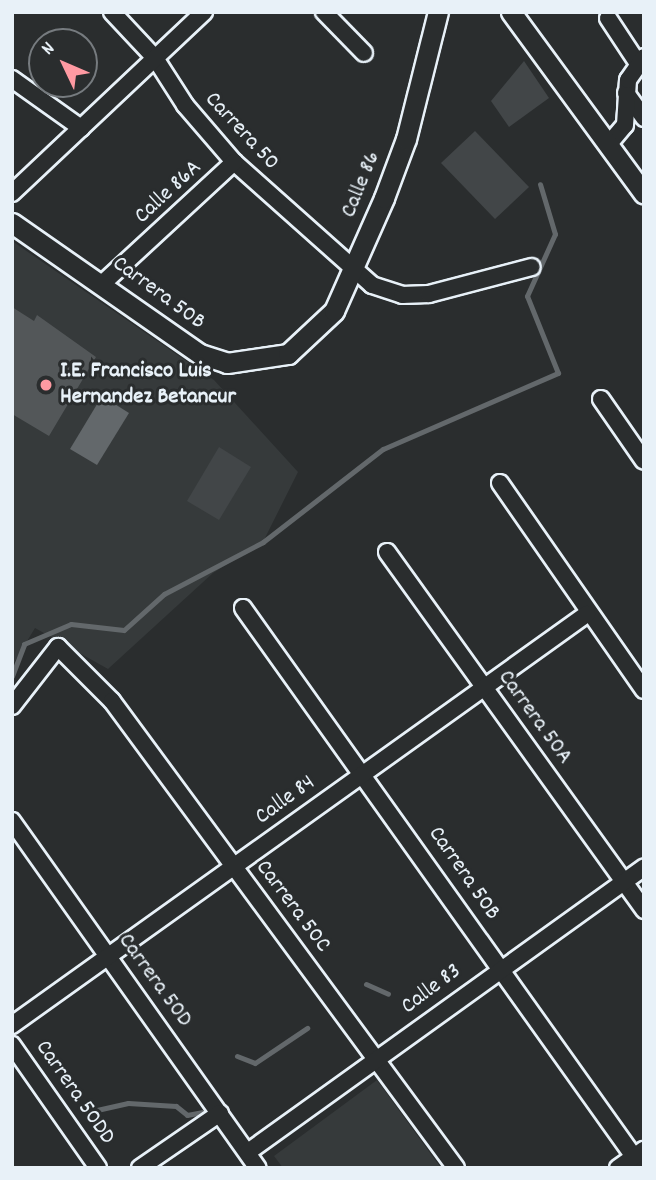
<!DOCTYPE html>
<style>
body{margin:0}
#map{position:relative;width:656px;height:1180px;overflow:hidden;background:#2a2d2e;font-family:Dekko,sans-serif}
div>[style]{position:absolute}
.built>*{inset:0;background:#363a3b}
.green>*{inset:0;background:#424648}
.water>*{inset:0;background:#63686b}
.stream>*{height:5px;margin:-2.5px;padding:0 2.5px;transform-origin:2.5px;border-radius:2.5px;background:#63686b}
.building>*{inset:0;background:#535759}
.roads{filter:drop-shadow(2px 0 #e8f1f8) drop-shadow(-2px 0 #e8f1f8) drop-shadow(0 2px #e8f1f8) drop-shadow(0 -2px #e8f1f8)}
.minor>*{height:16px;margin:-8px;padding:0 8px;transform-origin:8px;border-radius:8px;background:#2a2d2e}
.tertiary>*{height:19px;margin:-9.5px;padding:0 9.5px;transform-origin:9.5px;border-radius:9.5px;background:#2a2d2e}
.dots>*{width:19px;height:19px;translate:-50% -50%;box-sizing:border-box;border:4px solid #2a2d2e;border-radius:50%}
span{translate:-50% -50%;white-space:nowrap;text-align:center;line-height:1.15;-webkit-text-stroke:6px #2a2d2e;paint-order:stroke}
.street-label{font-size:23px;color:#e8f1f8}
.poi-label{font-size:23px;color:#e8f1f8;font-weight:700}
.left{translate:0 -50%;text-align:left}
.frame{position:absolute;inset:0;border:14px solid #e8f1f8;pointer-events:none}
.north{position:absolute;left:28px;top:28px;width:70px;height:70px;box-sizing:border-box;background:#2a2d2e;border:2px solid #767b7f;border-radius:50%;rotate:314deg;font-size:19px;font-weight:700;line-height:28px;text-align:center;color:#e8f1f8}
.north::after{content:'';display:block;margin:auto;width:24px;height:32px;background:#ff9aa2;clip-path:polygon(50% 0,100% 100%,50% 72%,0 100%)}
</style>
<div id="map">
<div class="built">
<div style="clip-path:polygon(12px 241px,214px 380px,298px 472px,263px 542px,213px 573px,108px 669px,35px 628px,12px 666px)"></div>
<div style="clip-path:polygon(377px 1080px,441px 1168px,283px 1168px,274px 1156px)"></div>
</div>
<div class="green">
<div style="clip-path:polygon(524px 61px,549px 98px,509px 127px,491px 101px)"></div>
<div style="clip-path:polygon(475px 131px,529px 187px,495px 219px,441px 163px)"></div>
<div style="clip-path:polygon(219px 447px,251px 467px,219px 520px,187px 501px)"></div>
</div>
<div class="water">
<div style="clip-path:polygon(102px 396px,129px 413px,97px 465px,70px 449px)"></div>
</div>
<div class="stream">
<div style="left:12px;top:676px;width:34px;rotate:-69deg"></div>
<div style="left:24px;top:644px;width:51px;rotate:-23.1deg"></div>
<div style="left:71px;top:624px;width:53px;rotate:6.5deg"></div>
<div style="left:124px;top:630px;width:54px;rotate:-42deg"></div>
<div style="left:164px;top:594px;width:112px;rotate:-27.7deg"></div>
<div style="left:263px;top:542px;width:152px;rotate:-37.8deg"></div>
<div style="left:383px;top:449px;width:191px;rotate:-23.5deg"></div>
<div style="left:558px;top:373px;width:83px;rotate:-111.9deg"></div>
<div style="left:527px;top:296px;width:68px;rotate:-65.7deg"></div>
<div style="left:555px;top:234px;width:52px;rotate:-106.7deg"></div>
<div style="left:366px;top:984px;width:24px;rotate:24deg"></div>
<div style="left:237px;top:1056px;width:19px;rotate:21deg"></div>
<div style="left:255px;top:1063px;width:63px;rotate:-33.9deg"></div>
<div style="left:88px;top:1112px;width:41px;rotate:-12.7deg"></div>
<div style="left:128px;top:1103px;width:48px;rotate:3.6deg"></div>
<div style="left:176px;top:1106px;width:14px;rotate:39deg"></div>
<div style="left:187px;top:1115px;width:15px;rotate:-11deg"></div>
</div>
<div class="building">
<div style="clip-path:polygon(12px 307px,34px 321px,37px 315px,96px 357px,49px 436px,12px 414px)"></div>
</div>
<div class="roads">
<div class="minor">
<div style="left:112px;top:12px;width:63px;rotate:46.9deg"></div>
<div style="left:155px;top:58px;width:56px;rotate:57.4deg"></div>
<div style="left:185px;top:105px;width:75px;rotate:49.3deg"></div>
<div style="left:234px;top:162px;width:185px;rotate:41.7deg"></div>
<div style="left:372px;top:285px;width:32px;rotate:18deg"></div>
<div style="left:402px;top:295px;width:27px;rotate:-2deg"></div>
<div style="left:429px;top:294px;width:106px;rotate:-14.7deg"></div>
<div style="left:324px;top:12px;width:57px;rotate:45.7deg"></div>
<div style="left:608px;top:18px;width:53px;rotate:56.6deg"></div>
<div style="left:12px;top:79px;width:85px;rotate:35.4deg"></div>
<div style="left:626px;top:93px;width:31px;rotate:54deg"></div>
<div style="left:608px;top:145px;width:26px;rotate:-50deg"></div>
<div style="left:625px;top:125px;width:45px;rotate:-86.2deg"></div>
<div style="left:628px;top:80px;width:28px;rotate:-55deg"></div>
<div style="left:12px;top:193px;width:264px;rotate:-43.3deg"></div>
<div style="left:102px;top:284px;width:180px;rotate:-42.7deg"></div>
<div style="left:601px;top:399px;width:75px;rotate:55.3deg"></div>
<div style="left:500px;top:483px;width:252px;rotate:55.2deg"></div>
<div style="left:387px;top:552px;width:441px;rotate:54.3deg"></div>
<div style="left:243px;top:608px;width:688px;rotate:54.53deg"></div>
<div style="left:12px;top:706px;width:75px;rotate:-52.1deg"></div>
<div style="left:58px;top:647px;width:76px;rotate:45deg"></div>
<div style="left:112px;top:701px;width:580px;rotate:53.62deg"></div>
<div style="left:12px;top:821px;width:425px;rotate:54.7deg"></div>
<div style="left:12px;top:1025px;width:707px;rotate:-35.56deg"></div>
<div style="left:12px;top:1045px;width:150px;rotate:55deg"></div>
<div style="left:248px;top:1152px;width:488px;rotate:-35.7deg"></div>
<div style="left:140px;top:1168px;width:97px;rotate:-34.5deg"></div>
<div style="left:618px;top:1168px;width:32px;rotate:-35deg"></div>
</div>
<div class="tertiary">
<div style="left:511px;top:12px;width:225px;rotate:53.8deg"></div>
<div style="left:12px;top:223px;width:229px;rotate:34.9deg"></div>
<div style="left:200px;top:354px;width:28px;rotate:18deg"></div>
<div style="left:227px;top:363px;width:62px;rotate:-8.4deg"></div>
<div style="left:288px;top:354px;width:63px;rotate:-43.1deg"></div>
<div style="left:334px;top:311px;width:124px;rotate:-66.1deg"></div>
<div style="left:384px;top:198px;width:63px;rotate:-69.6deg"></div>
<div style="left:406px;top:139px;width:131px;rotate:-75.9deg"></div>
</div>
</div>
<div class="dots">
<div style="left:46px;top:385px;background:#ff9aa2"></div>
</div>
<div class="street-label">
<span style="left:241px;top:132px;rotate:47deg">Carrera 50</span>
<span style="left:362px;top:185px;rotate:-68deg">Calle 86</span>
<span style="left:169px;top:193px;rotate:-43deg">Calle 86A</span>
<span style="left:158px;top:294px;rotate:36deg">Carrera 50B</span>
<span style="left:534px;top:718px;rotate:54deg">Carrera 50A</span>
<span style="left:286px;top:801px;rotate:-36deg">Calle 84</span>
<span style="left:463px;top:874px;rotate:55deg">Carrera 50B</span>
<span style="left:292px;top:907px;rotate:53deg">Carrera 50C</span>
<span style="left:154px;top:981px;rotate:54deg">Carrera 50D</span>
<span style="left:432px;top:990px;rotate:-37deg">Calle 83</span>
<span style="left:74px;top:1093px;rotate:55deg">Carrera 50DD</span>
</div>
<div class="poi-label">
<span class="left" style="left:60px;top:385px">I.E. Francisco Luis<br>Hernandez Betancur</span>
</div>
<div class="frame"></div>
<div class="north">N</div>
</div>
